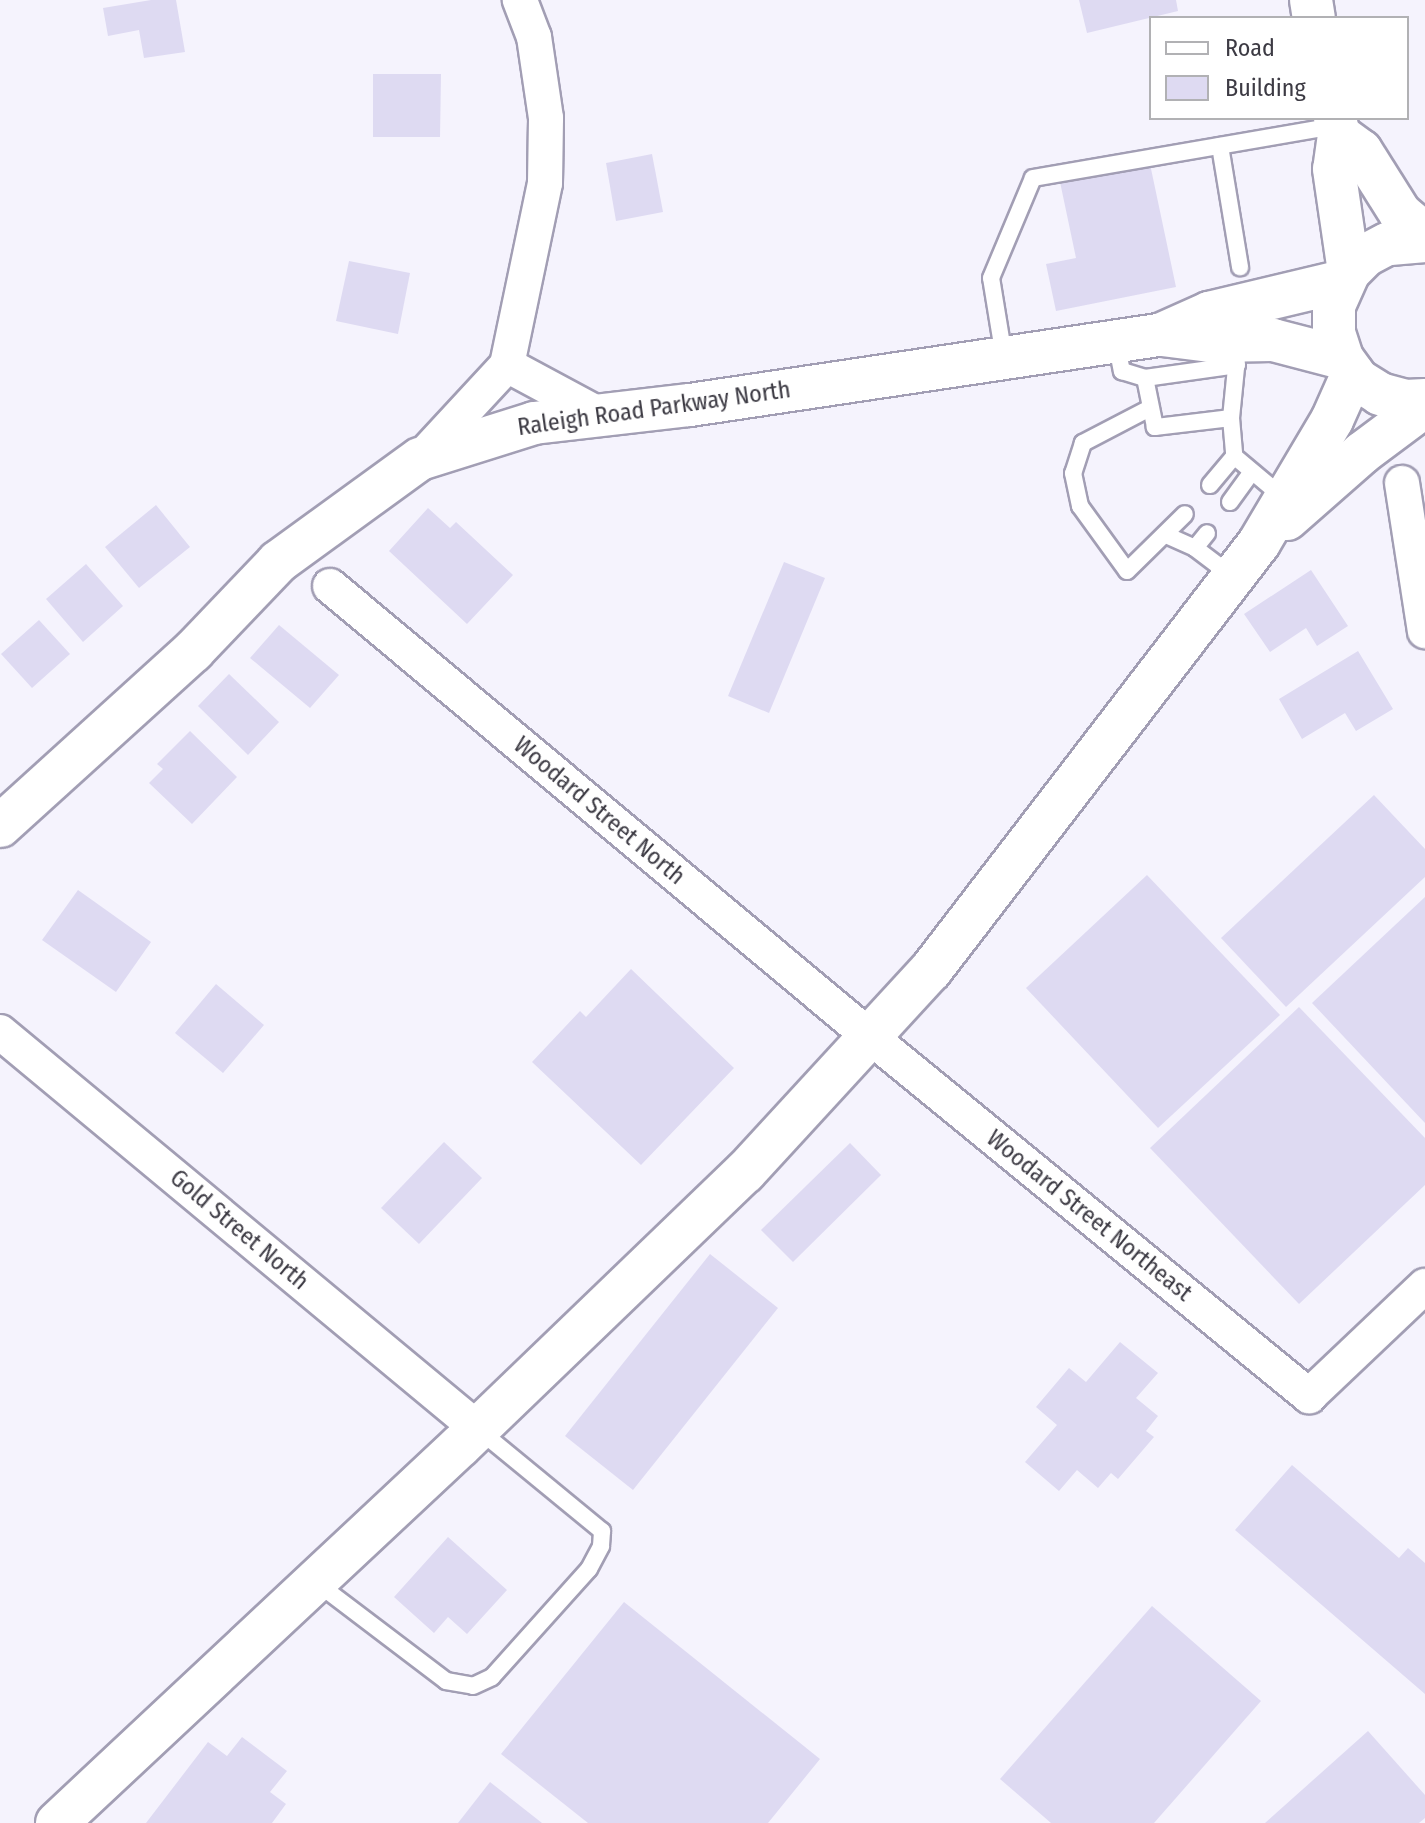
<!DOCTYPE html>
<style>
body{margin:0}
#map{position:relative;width:1425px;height:1823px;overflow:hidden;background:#f5f3fd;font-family:"Fira Sans Condensed",sans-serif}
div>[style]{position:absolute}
.building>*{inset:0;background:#dedaf2}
.roads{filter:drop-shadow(2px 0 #a29eb4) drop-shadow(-2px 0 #a29eb4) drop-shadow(0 2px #a29eb4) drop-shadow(0 -2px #a29eb4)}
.service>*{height:16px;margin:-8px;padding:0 8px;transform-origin:8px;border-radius:8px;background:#fff}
.minor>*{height:34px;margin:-17px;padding:0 17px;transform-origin:17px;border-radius:17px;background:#fff}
.tertiary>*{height:42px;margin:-21px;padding:0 21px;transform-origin:21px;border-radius:21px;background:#fff}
span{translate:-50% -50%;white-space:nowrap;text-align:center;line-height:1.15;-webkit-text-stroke:8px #fff;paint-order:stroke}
.street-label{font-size:24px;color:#3d3b44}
.legend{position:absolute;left:1149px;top:16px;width:260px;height:104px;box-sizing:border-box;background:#fff;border:2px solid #b1b1b4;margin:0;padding:10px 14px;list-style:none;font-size:24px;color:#3d3b44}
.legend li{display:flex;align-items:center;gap:16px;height:40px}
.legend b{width:40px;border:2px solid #b1b1b4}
</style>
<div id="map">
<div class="building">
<div style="clip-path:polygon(151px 0,176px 0,185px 52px,144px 58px,139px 30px,108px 36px,103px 8px)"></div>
<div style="clip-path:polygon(1079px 0,1176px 0,1178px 11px,1087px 33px)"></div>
<div style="clip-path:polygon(373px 74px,441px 74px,440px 137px,373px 137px)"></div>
<div style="clip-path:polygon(652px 154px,663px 212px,616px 221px,606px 163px)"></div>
<div style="clip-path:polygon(1150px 164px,1176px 287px,1056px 311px,1046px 264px,1076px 258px,1060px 182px)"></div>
<div style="clip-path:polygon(349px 261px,410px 273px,398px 334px,336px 321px)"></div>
<div style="clip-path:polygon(156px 505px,190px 547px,139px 588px,105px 547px)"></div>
<div style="clip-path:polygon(428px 508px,450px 528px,456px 522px,513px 575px,467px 624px,389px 551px)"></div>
<div style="clip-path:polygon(784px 562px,825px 578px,769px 713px,728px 696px)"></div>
<div style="clip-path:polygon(86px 564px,123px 606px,83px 642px,46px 599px)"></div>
<div style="clip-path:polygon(1311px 570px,1348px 626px,1317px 646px,1306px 628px,1270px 652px,1244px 614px)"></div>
<div style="clip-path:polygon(39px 620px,70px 654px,32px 688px,1px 654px)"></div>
<div style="clip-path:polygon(279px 625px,339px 675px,310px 708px,250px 658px)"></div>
<div style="clip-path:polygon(1358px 651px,1393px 709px,1356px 731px,1345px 713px,1302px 739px,1279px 699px)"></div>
<div style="clip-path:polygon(229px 674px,279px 722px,248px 755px,198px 706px)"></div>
<div style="clip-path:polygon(190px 731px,237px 777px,192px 824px,149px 783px,163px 769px,157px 764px)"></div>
<div style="clip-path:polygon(1374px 795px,1425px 849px,1425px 877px,1286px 1007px,1221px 938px)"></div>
<div style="clip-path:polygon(1147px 875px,1280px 1015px,1158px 1128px,1026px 988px)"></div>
<div style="clip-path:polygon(78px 890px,151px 942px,116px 992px,42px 940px)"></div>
<div style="clip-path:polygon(1425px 897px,1425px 1123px,1312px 1003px)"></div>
<div style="clip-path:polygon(631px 969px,734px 1068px,641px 1165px,532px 1062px,580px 1011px,586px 1017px)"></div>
<div style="clip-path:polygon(216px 984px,264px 1025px,223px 1073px,175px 1033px)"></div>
<div style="clip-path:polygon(1299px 1007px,1425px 1138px,1425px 1185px,1299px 1304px,1150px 1148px)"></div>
<div style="clip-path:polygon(444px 1142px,482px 1178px,419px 1244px,381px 1208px)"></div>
<div style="clip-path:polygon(850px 1143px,881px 1175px,793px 1262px,761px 1230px)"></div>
<div style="clip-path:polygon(710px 1254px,778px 1308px,633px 1490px,565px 1436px)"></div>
<div style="clip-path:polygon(1120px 1342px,1158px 1373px,1136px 1398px,1158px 1416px,1146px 1431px,1154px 1437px,1118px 1479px,1111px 1473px,1098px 1488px,1077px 1470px,1059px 1491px,1025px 1462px,1057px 1425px,1036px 1407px,1069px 1368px,1086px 1382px)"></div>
<div style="clip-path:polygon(1292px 1465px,1399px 1558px,1408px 1548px,1425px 1563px,1425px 1694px,1235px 1530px)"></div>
<div style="clip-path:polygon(448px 1537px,507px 1590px,467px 1634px,448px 1617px,434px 1633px,394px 1597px)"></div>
<div style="clip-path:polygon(624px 1602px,820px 1759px,768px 1823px,588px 1823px,501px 1754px)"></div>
<div style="clip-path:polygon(1152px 1606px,1261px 1701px,1154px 1823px,1051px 1823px,1000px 1779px)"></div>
<div style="clip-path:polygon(1368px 1731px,1425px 1795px,1425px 1818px,1419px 1823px,1265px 1823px)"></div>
<div style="clip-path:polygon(242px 1737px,287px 1771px,270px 1792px,286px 1804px,272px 1823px,146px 1823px,208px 1742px,227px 1756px)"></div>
<div style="clip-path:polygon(490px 1782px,542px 1823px,458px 1823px)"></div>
</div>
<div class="roads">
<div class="service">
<div style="left:1220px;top:146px;width:123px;rotate:80.6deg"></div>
<div style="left:1116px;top:341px;width:31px;rotate:79deg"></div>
<div style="left:1122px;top:371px;width:24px;rotate:17deg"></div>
<div style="left:1004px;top:357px;width:80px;rotate:-99.3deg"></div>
<div style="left:991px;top:278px;width:108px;rotate:-67.2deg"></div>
<div style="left:1033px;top:178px;width:306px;rotate:-9.8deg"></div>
<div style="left:1237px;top:358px;width:60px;rotate:95.7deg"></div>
<div style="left:1231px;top:418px;width:38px;rotate:85deg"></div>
<div style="left:1234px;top:456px;width:67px;rotate:40.1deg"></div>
<div style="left:1150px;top:408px;width:76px;rotate:152.4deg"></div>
<div style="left:1083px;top:443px;width:32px;rotate:108deg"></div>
<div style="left:1073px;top:473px;width:34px;rotate:78deg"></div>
<div style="left:1080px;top:506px;width:80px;rotate:54.1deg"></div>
<div style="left:1127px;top:571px;width:81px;rotate:-44.5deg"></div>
<div style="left:1231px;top:418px;width:77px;rotate:173.2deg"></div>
<div style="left:1155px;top:427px;width:50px;rotate:-101.5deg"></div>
<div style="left:1145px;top:378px;width:93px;rotate:-8deg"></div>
<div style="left:1210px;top:485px;width:38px;rotate:-50deg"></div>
<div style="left:1230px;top:502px;width:37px;rotate:-54deg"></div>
<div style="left:1166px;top:535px;width:32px;rotate:24deg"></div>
<div style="left:1195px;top:548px;width:19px;rotate:-51deg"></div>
<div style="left:1195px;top:548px;width:46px;rotate:37.1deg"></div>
<div style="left:317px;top:1583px;width:162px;rotate:37.2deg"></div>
<div style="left:446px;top:1681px;width:27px;rotate:10deg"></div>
<div style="left:473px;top:1686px;width:21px;rotate:-25deg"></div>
<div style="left:492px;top:1677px;width:145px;rotate:-48.1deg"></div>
<div style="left:589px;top:1569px;width:26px;rotate:-62deg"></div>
<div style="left:601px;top:1546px;width:15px;rotate:-86deg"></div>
<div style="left:602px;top:1531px;width:159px;rotate:-140.6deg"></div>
</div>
<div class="minor">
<div style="left:507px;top:365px;width:103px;rotate:28.3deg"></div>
<div style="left:420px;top:459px;width:128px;rotate:-47.2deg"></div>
<div style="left:507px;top:365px;width:186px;rotate:-78.2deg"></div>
<div style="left:545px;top:183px;width:65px;rotate:-89.1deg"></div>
<div style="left:546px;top:118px;width:82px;rotate:-98.4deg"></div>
<div style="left:534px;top:37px;width:40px;rotate:-111deg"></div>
<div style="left:1402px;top:483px;width:150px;rotate:81.2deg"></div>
<div style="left:330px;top:586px;width:702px;rotate:39.86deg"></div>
<div style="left:869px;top:1036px;width:569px;rotate:39.29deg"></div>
<div style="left:1309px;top:1396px;width:160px;rotate:-43.5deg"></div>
<div style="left:0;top:1032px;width:621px;rotate:39.71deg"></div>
</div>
<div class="tertiary">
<div style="left:1311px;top:0;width:18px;rotate:81deg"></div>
<div style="left:1335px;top:118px;width:17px;rotate:77deg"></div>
<div style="left:1339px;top:135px;width:34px;rotate:98deg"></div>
<div style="left:1334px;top:169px;width:104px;rotate:81.7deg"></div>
<div style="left:1339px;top:135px;width:27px;rotate:36deg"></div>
<div style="left:1361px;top:151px;width:73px;rotate:57.8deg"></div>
<div style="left:1400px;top:213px;width:33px;rotate:40deg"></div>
<div style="left:1425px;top:241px;width:38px;rotate:175deg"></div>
<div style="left:1387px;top:244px;width:24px;rotate:152deg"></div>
<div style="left:1366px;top:255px;width:24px;rotate:135deg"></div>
<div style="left:1349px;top:272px;width:37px;rotate:114deg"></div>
<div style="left:1334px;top:306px;width:27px;rotate:90deg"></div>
<div style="left:1334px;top:333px;width:26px;rotate:72deg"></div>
<div style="left:1342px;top:358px;width:27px;rotate:54deg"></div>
<div style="left:1358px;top:380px;width:26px;rotate:32deg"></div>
<div style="left:1380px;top:394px;width:27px;rotate:15deg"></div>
<div style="left:1406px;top:401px;width:19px;rotate:-3deg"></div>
<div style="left:1162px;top:335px;width:48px;rotate:7.1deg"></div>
<div style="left:1210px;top:341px;width:63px;rotate:-0.9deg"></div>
<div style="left:1273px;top:340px;width:71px;rotate:14.6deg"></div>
<div style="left:1287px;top:519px;width:100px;rotate:-41.3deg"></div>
<div style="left:1362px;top:453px;width:79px;rotate:-36.7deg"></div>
<div style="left:0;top:826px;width:261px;rotate:-42.2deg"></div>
<div style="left:193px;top:651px;width:123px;rotate:-46.3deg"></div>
<div style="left:278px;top:562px;width:175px;rotate:-36deg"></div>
<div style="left:420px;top:459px;width:120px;rotate:-17.5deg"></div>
<div style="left:534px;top:423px;width:157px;rotate:-6.6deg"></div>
<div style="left:690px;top:405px;width:475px;rotate:-8.5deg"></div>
<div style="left:1160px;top:335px;width:54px;rotate:-24.2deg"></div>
<div style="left:1209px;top:313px;width:138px;rotate:-13.4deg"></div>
<div style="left:57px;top:1823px;width:553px;rotate:-43.1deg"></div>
<div style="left:461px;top:1445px;width:394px;rotate:-43.9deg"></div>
<div style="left:745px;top:1172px;width:275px;rotate:-47.4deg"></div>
<div style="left:931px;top:970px;width:538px;rotate:-52.47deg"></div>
<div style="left:1259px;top:543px;width:143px;rotate:-59.3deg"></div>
<div style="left:1332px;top:420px;width:51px;rotate:-65.9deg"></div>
</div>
</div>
<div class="street-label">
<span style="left:654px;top:409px;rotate:-8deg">Raleigh Road Parkway North</span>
<span style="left:599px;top:811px;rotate:40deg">Woodard Street North</span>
<span style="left:1089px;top:1216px;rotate:39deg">Woodard Street Northeast</span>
<span style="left:239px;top:1230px;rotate:40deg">Gold Street North</span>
</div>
<ul class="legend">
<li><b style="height:10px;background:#fff"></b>Road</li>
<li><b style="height:22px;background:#dedaf2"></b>Building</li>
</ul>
</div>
